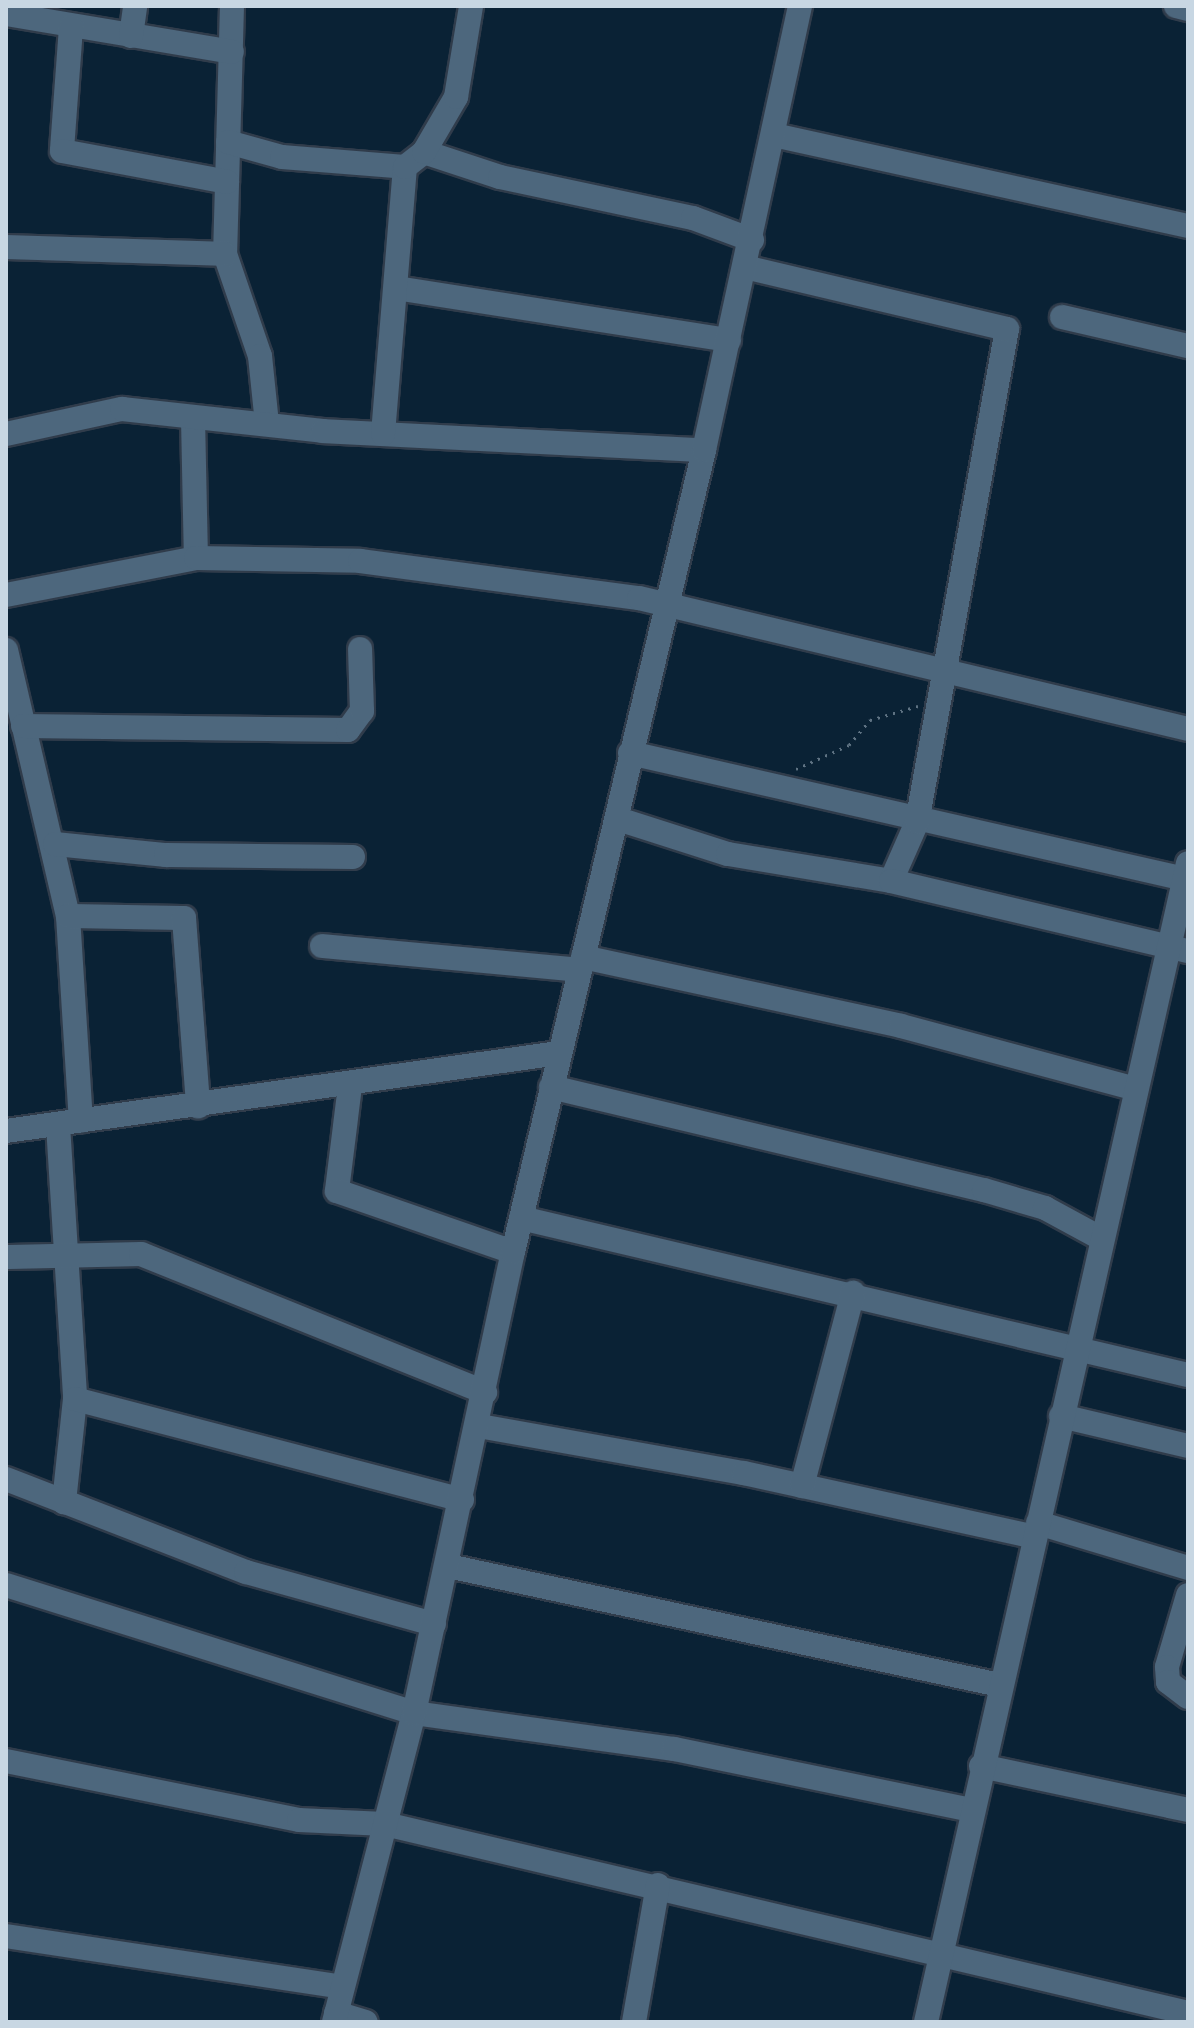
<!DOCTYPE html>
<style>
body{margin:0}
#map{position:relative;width:1194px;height:2028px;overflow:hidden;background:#0a2235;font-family:Helvetica,sans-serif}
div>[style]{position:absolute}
.path>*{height:3px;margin-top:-1.5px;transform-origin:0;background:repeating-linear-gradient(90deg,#5f7383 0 2px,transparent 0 8px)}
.roads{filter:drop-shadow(2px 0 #303c4b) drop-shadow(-2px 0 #303c4b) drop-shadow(0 2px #303c4b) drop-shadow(0 -2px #303c4b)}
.minor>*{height:24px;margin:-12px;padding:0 12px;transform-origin:12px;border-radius:12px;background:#4d677d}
span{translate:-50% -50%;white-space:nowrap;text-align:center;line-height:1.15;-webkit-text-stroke:7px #02192a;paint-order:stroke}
.frame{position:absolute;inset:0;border:8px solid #c8d7e3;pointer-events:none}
</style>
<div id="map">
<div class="path">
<div style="left:796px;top:769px;width:58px;rotate:-24.4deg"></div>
<div style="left:849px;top:745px;width:33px;rotate:-50deg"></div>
<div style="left:870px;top:720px;width:50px;rotate:-16.3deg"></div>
</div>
<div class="roads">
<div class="minor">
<div style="left:232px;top:6px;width:248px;rotate:91.6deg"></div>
<div style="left:225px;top:254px;width:108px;rotate:71.1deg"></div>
<div style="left:260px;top:356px;width:68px;rotate:84.1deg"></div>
<div style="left:1176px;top:6px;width:12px;rotate:14deg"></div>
<div style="left:6px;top:14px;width:229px;rotate:9.5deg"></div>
<div style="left:71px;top:27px;width:124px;rotate:94.2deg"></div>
<div style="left:62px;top:151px;width:168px;rotate:10.6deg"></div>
<div style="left:131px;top:36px;width:30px;rotate:-82deg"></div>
<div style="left:774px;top:135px;width:424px;rotate:12.4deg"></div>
<div style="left:228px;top:142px;width:56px;rotate:15.5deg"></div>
<div style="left:282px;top:157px;width:123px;rotate:4.6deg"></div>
<div style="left:424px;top:152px;width:80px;rotate:18.2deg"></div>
<div style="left:500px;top:177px;width:197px;rotate:12deg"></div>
<div style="left:693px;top:218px;width:63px;rotate:20.4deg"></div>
<div style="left:6px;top:247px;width:219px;rotate:1.8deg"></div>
<div style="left:396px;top:288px;width:337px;rotate:8.9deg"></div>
<div style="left:1062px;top:317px;width:129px;rotate:13deg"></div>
<div style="left:193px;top:418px;width:140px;rotate:88.8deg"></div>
<div style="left:6px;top:434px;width:119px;rotate:-12.2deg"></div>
<div style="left:122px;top:409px;width:202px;rotate:6.2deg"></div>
<div style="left:323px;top:431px;width:381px;rotate:2.9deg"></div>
<div style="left:383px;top:434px;width:268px;rotate:-85.3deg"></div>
<div style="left:405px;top:167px;width:24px;rotate:-38deg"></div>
<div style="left:424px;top:152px;width:64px;rotate:-59.8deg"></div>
<div style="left:456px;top:97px;width:92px;rotate:-80.6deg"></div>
<div style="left:6px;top:595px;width:194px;rotate:-11deg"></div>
<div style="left:196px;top:558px;width:164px;rotate:1deg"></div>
<div style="left:360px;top:561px;width:281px;rotate:7.6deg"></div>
<div style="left:639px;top:598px;width:564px;rotate:13.42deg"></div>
<div style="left:6px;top:650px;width:273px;rotate:76.9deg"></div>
<div style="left:68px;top:916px;width:205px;rotate:86.4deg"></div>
<div style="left:23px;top:726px;width:325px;rotate:0.7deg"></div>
<div style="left:348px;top:730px;width:24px;rotate:-54deg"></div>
<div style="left:362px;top:711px;width:62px;rotate:-91.8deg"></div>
<div style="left:630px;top:753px;width:569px;rotate:12.79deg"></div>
<div style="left:618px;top:819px;width:115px;rotate:17.7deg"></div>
<div style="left:728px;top:854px;width:165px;rotate:9.4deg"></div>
<div style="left:891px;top:881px;width:64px;rotate:-66.2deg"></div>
<div style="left:917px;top:822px;width:501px;rotate:-79.65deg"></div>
<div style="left:1007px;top:329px;width:269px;rotate:-166.7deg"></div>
<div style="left:55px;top:844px;width:112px;rotate:5.7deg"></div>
<div style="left:166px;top:855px;width:187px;rotate:0.6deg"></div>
<div style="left:891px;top:881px;width:305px;rotate:13.3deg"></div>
<div style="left:68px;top:916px;width:116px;rotate:1deg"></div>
<div style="left:184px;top:918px;width:189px;rotate:85.7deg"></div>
<div style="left:322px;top:946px;width:259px;rotate:5.3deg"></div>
<div style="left:583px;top:957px;width:325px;rotate:12.2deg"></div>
<div style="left:901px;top:1026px;width:243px;rotate:15deg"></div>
<div style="left:350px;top:1086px;width:106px;rotate:97.1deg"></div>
<div style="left:337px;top:1191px;width:186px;rotate:19.1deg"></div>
<div style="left:551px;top:1087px;width:445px;rotate:13.4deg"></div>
<div style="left:984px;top:1190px;width:64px;rotate:16.4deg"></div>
<div style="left:1045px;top:1208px;width:65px;rotate:28.5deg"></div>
<div style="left:58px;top:1125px;width:275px;rotate:86.4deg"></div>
<div style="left:75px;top:1399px;width:104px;rotate:96.1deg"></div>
<div style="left:6px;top:1131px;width:558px;rotate:-8.03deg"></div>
<div style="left:521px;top:1218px;width:685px;rotate:13.25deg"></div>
<div style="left:6px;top:1257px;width:135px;rotate:-1.3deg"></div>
<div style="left:141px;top:1254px;width:371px;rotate:21.9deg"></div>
<div style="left:75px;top:1399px;width:400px;rotate:14.6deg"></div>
<div style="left:1061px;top:1416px;width:130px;rotate:13.3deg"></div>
<div style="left:479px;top:1426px;width:269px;rotate:10.1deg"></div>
<div style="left:744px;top:1473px;width:298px;rotate:12.4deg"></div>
<div style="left:6px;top:1479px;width:257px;rotate:21.2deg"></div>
<div style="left:246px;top:1572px;width:195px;rotate:15.5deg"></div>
<div style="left:802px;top:1486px;width:200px;rotate:-75.2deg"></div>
<div style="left:1038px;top:1523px;width:157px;rotate:16.7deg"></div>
<div style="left:448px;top:1566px;width:565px;rotate:12.17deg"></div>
<div style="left:6px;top:1585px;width:428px;rotate:17.4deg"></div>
<div style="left:414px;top:1713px;width:262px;rotate:7.9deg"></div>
<div style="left:674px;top:1749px;width:304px;rotate:11.6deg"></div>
<div style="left:1188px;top:1595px;width:75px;rotate:106.3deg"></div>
<div style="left:1167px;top:1667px;width:15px;rotate:86deg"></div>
<div style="left:1168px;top:1682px;width:25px;rotate:37deg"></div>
<div style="left:6px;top:1761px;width:299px;rotate:11.4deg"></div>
<div style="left:299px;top:1820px;width:86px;rotate:2.7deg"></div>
<div style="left:385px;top:1824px;width:825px;rotate:13.24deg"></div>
<div style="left:981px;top:1766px;width:212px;rotate:12deg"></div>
<div style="left:6px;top:1936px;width:340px;rotate:8.6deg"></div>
<div style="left:336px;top:2013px;width:31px;rotate:17deg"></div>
<div style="left:334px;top:2022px;width:319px;rotate:-75.5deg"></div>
<div style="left:414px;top:1713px;width:472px;rotate:-77.9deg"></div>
<div style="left:513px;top:1252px;width:824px;rotate:-76.6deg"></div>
<div style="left:704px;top:450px;width:454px;rotate:-77.8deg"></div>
<div style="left:634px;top:2022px;width:139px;rotate:-80.1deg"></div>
<div style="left:926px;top:2022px;width:1188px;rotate:-77.26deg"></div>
</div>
</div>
<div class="frame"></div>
</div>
